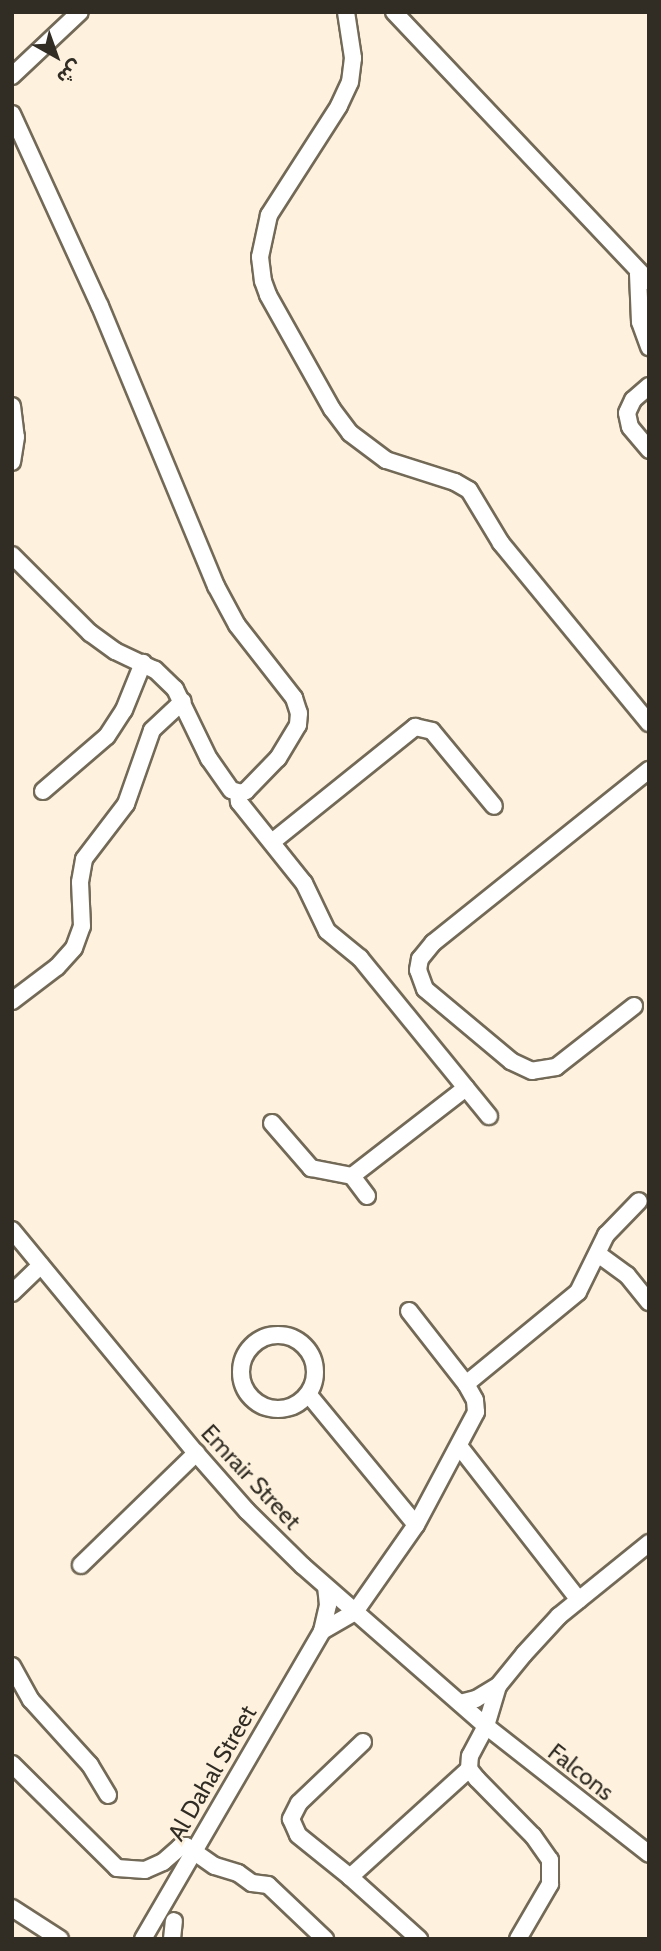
<!DOCTYPE html>
<meta charset="utf-8">
<style>
body{margin:0}
#map{position:relative;width:661px;height:1951px;overflow:hidden;background:#fef2de;font-family:Cabin,"Noto Sans Arabic",sans-serif}
div>[style]{position:absolute}
.roads{filter:drop-shadow(2px 0 #736957) drop-shadow(-2px 0 #736957) drop-shadow(0 2px #736957) drop-shadow(0 -2px #736957)}
.minor>*{height:16px;margin:-8px;padding:0 8px;transform-origin:8px;border-radius:8px;background:#fff}
.minor>.ring{margin:-8px;padding:0;box-sizing:content-box;background:none;border:16px solid #fff;border-radius:50%}
span{translate:-50% -50%;white-space:nowrap;text-align:center;line-height:1.15;-webkit-text-stroke:5px #fef2de;paint-order:stroke}
.street-label{font-size:24px;color:#312d25}
.frame{position:absolute;inset:0;border:14px solid #312d25;pointer-events:none}
.north{position:absolute;left:21px;top:21px;width:70px;height:70px;-webkit-text-stroke:5px #fef2de;paint-order:stroke;rotate:140deg;font-size:19px;font-weight:700;line-height:28px;text-align:center;color:#312d25}
.north::after{content:'';display:block;margin:auto;width:24px;height:32px;background:#312d25;clip-path:polygon(50% 0,100% 100%,50% 72%,0 100%)}
</style>
<div id="map">
<div class="roads">
<div class="minor">
<div style="left:346px;top:12px;width:47px;rotate:81.3deg"></div>
<div style="left:353px;top:58px;width:24px;rotate:97deg"></div>
<div style="left:350px;top:82px;width:26px;rotate:115deg"></div>
<div style="left:339px;top:106px;width:130px;rotate:122.7deg"></div>
<div style="left:269px;top:215px;width:43px;rotate:102.1deg"></div>
<div style="left:260px;top:257px;width:24px;rotate:83deg"></div>
<div style="left:263px;top:281px;width:15px;rotate:70deg"></div>
<div style="left:268px;top:295px;width:131px;rotate:60.7deg"></div>
<div style="left:332px;top:409px;width:30px;rotate:53deg"></div>
<div style="left:350px;top:433px;width:45px;rotate:36.9deg"></div>
<div style="left:386px;top:460px;width:72px;rotate:17.7deg"></div>
<div style="left:455px;top:482px;width:16px;rotate:30deg"></div>
<div style="left:469px;top:490px;width:62px;rotate:58.9deg"></div>
<div style="left:501px;top:543px;width:233px;rotate:50.6deg"></div>
<div style="left:394px;top:12px;width:371px;rotate:46.6deg"></div>
<div style="left:12px;top:76px;width:93px;rotate:-43.3deg"></div>
<div style="left:12px;top:114px;width:211px;rotate:65.4deg"></div>
<div style="left:100px;top:306px;width:303px;rotate:67.5deg"></div>
<div style="left:216px;top:586px;width:44px;rotate:61.7deg"></div>
<div style="left:237px;top:625px;width:93px;rotate:52deg"></div>
<div style="left:294px;top:698px;width:16px;rotate:72deg"></div>
<div style="left:299px;top:713px;width:12px;rotate:95deg"></div>
<div style="left:298px;top:725px;width:39px;rotate:121deg"></div>
<div style="left:278px;top:758px;width:46px;rotate:134.1deg"></div>
<div style="left:246px;top:791px;width:5px;rotate:158deg"></div>
<div style="left:241px;top:793px;width:10px;rotate:-163deg"></div>
<div style="left:231px;top:790px;width:38px;rotate:-125deg"></div>
<div style="left:209px;top:759px;width:78px;rotate:-115.9deg"></div>
<div style="left:175px;top:689px;width:28px;rotate:-136deg"></div>
<div style="left:155px;top:670px;width:44px;rotate:-154.6deg"></div>
<div style="left:115px;top:651px;width:31px;rotate:-144deg"></div>
<div style="left:90px;top:633px;width:110px;rotate:-135deg"></div>
<div style="left:638px;top:274px;width:48px;rotate:87.6deg"></div>
<div style="left:640px;top:322px;width:27px;rotate:70deg"></div>
<div style="left:649px;top:386px;width:21px;rotate:139deg"></div>
<div style="left:633px;top:400px;width:14px;rotate:115deg"></div>
<div style="left:627px;top:413px;width:14px;rotate:78deg"></div>
<div style="left:630px;top:427px;width:30px;rotate:50deg"></div>
<div style="left:12px;top:406px;width:31px;rotate:83deg"></div>
<div style="left:16px;top:437px;width:25px;rotate:99deg"></div>
<div style="left:43px;top:791px;width:84px;rotate:-40.7deg"></div>
<div style="left:107px;top:736px;width:31px;rotate:-57deg"></div>
<div style="left:124px;top:710px;width:51px;rotate:-68deg"></div>
<div style="left:238px;top:793px;width:9px;rotate:84deg"></div>
<div style="left:239px;top:802px;width:104px;rotate:51.3deg"></div>
<div style="left:304px;top:883px;width:53px;rotate:64.4deg"></div>
<div style="left:327px;top:931px;width:43px;rotate:39.3deg"></div>
<div style="left:360px;top:958px;width:204px;rotate:50.8deg"></div>
<div style="left:272px;top:842px;width:184px;rotate:-38.8deg"></div>
<div style="left:415px;top:727px;width:17px;rotate:13deg"></div>
<div style="left:432px;top:731px;width:97px;rotate:50.4deg"></div>
<div style="left:12px;top:1001px;width:56px;rotate:-37.1deg"></div>
<div style="left:57px;top:967px;width:25px;rotate:-48deg"></div>
<div style="left:74px;top:948px;width:23px;rotate:-70deg"></div>
<div style="left:82px;top:926px;width:44px;rotate:-92.6deg"></div>
<div style="left:80px;top:882px;width:23px;rotate:-80deg"></div>
<div style="left:84px;top:859px;width:69px;rotate:-52.6deg"></div>
<div style="left:126px;top:804px;width:78px;rotate:-70.6deg"></div>
<div style="left:152px;top:730px;width:42px;rotate:-43.1deg"></div>
<div style="left:634px;top:1006px;width:99px;rotate:142deg"></div>
<div style="left:556px;top:1067px;width:24px;rotate:171deg"></div>
<div style="left:532px;top:1071px;width:23px;rotate:-155deg"></div>
<div style="left:511px;top:1061px;width:112px;rotate:-140.1deg"></div>
<div style="left:425px;top:989px;width:20px;rotate:-110deg"></div>
<div style="left:418px;top:970px;width:11px;rotate:-80deg"></div>
<div style="left:420px;top:959px;width:21px;rotate:-51deg"></div>
<div style="left:433px;top:943px;width:277px;rotate:-38.7deg"></div>
<div style="left:272px;top:1123px;width:60px;rotate:49.1deg"></div>
<div style="left:311px;top:1168px;width:42px;rotate:11deg"></div>
<div style="left:352px;top:1176px;width:25px;rotate:53deg"></div>
<div style="left:352px;top:1176px;width:144px;rotate:-37.7deg"></div>
<div style="left:12px;top:1230px;width:289px;rotate:50.5deg"></div>
<div style="left:196px;top:1453px;width:77px;rotate:48.7deg"></div>
<div style="left:247px;top:1511px;width:78px;rotate:44.5deg"></div>
<div style="left:303px;top:1566px;width:243px;rotate:41.2deg"></div>
<div style="left:486px;top:1726px;width:207px;rotate:38.1deg"></div>
<div style="left:598px;top:1254px;width:36px;rotate:36deg"></div>
<div style="left:627px;top:1275px;width:35px;rotate:51deg"></div>
<div style="left:12px;top:1293px;width:40px;rotate:-44deg"></div>
<div style="left:409px;top:1311px;width:93px;rotate:52deg"></div>
<div style="left:466px;top:1384px;width:145px;rotate:-39.4deg"></div>
<div style="left:578px;top:1292px;width:64px;rotate:-63.8deg"></div>
<div style="left:606px;top:1235px;width:47px;rotate:-45.9deg"></div>
<div class="ring" style="left:241px;top:1335px;width:58px;height:58px"></div>
<div style="left:309px;top:1395px;width:168px;rotate:50.5deg"></div>
<div style="left:459px;top:1446px;width:195px;rotate:52.1deg"></div>
<div style="left:81px;top:1565px;width:161px;rotate:-44.2deg"></div>
<div style="left:322px;top:1631px;width:38px;rotate:-30deg"></div>
<div style="left:355px;top:1612px;width:106px;rotate:-55deg"></div>
<div style="left:416px;top:1525px;width:128px;rotate:-62deg"></div>
<div style="left:476px;top:1412px;width:12px;rotate:-95deg"></div>
<div style="left:475px;top:1400px;width:18px;rotate:-119deg"></div>
<div style="left:12px;top:1666px;width:39px;rotate:61deg"></div>
<div style="left:31px;top:1700px;width:88px;rotate:47.8deg"></div>
<div style="left:90px;top:1765px;width:35px;rotate:59deg"></div>
<div style="left:460px;top:1703px;width:16px;rotate:-14deg"></div>
<div style="left:476px;top:1699px;width:26px;rotate:-31deg"></div>
<div style="left:363px;top:1742px;width:88px;rotate:136.4deg"></div>
<div style="left:299px;top:1803px;width:18px;rotate:117deg"></div>
<div style="left:291px;top:1819px;width:17px;rotate:66deg"></div>
<div style="left:298px;top:1835px;width:67px;rotate:38.9deg"></div>
<div style="left:350px;top:1877px;width:161px;rotate:-42.2deg"></div>
<div style="left:12px;top:1764px;width:148px;rotate:44.7deg"></div>
<div style="left:117px;top:1868px;width:28px;rotate:4deg"></div>
<div style="left:145px;top:1870px;width:20px;rotate:-24deg"></div>
<div style="left:163px;top:1862px;width:23px;rotate:-41deg"></div>
<div style="left:180px;top:1847px;width:6px;rotate:-9deg"></div>
<div style="left:186px;top:1846px;width:35px;rotate:35deg"></div>
<div style="left:215px;top:1866px;width:24px;rotate:17deg"></div>
<div style="left:238px;top:1873px;width:17px;rotate:36deg"></div>
<div style="left:252px;top:1883px;width:16px;rotate:7deg"></div>
<div style="left:268px;top:1885px;width:79px;rotate:43.5deg"></div>
<div style="left:350px;top:1877px;width:93px;rotate:41.9deg"></div>
<div style="left:12px;top:1908px;width:57px;rotate:32.9deg"></div>
<div style="left:143px;top:1939px;width:356px;rotate:-59.8deg"></div>
<div style="left:322px;top:1631px;width:27px;rotate:-77deg"></div>
<div style="left:328px;top:1605px;width:18px;rotate:-96deg"></div>
<div style="left:172px;top:1939px;width:18px;rotate:-84deg"></div>
<div style="left:518px;top:1939px;width:64px;rotate:-59.8deg"></div>
<div style="left:550px;top:1884px;width:24px;rotate:-90deg"></div>
<div style="left:550px;top:1860px;width:29px;rotate:-125deg"></div>
<div style="left:533px;top:1836px;width:80px;rotate:-134.5deg"></div>
<div style="left:477px;top:1779px;width:13px;rotate:-129deg"></div>
<div style="left:469px;top:1769px;width:13px;rotate:-86deg"></div>
<div style="left:470px;top:1756px;width:34px;rotate:-62deg"></div>
<div style="left:486px;top:1726px;width:42px;rotate:-73.3deg"></div>
<div style="left:498px;top:1686px;width:41px;rotate:-50.9deg"></div>
<div style="left:524px;top:1654px;width:52px;rotate:-47.4deg"></div>
<div style="left:559px;top:1616px;width:116px;rotate:-39deg"></div>
</div>
</div>
<div class="street-label">
<span style="left:251px;top:1477px;rotate:47deg">Emrair Street</span>
<span style="left:581px;top:1772px;rotate:38deg">Falcons</span>
<span style="left:212px;top:1773px;rotate:-60deg">Al Dahal Street</span>
</div>
<div class="frame"></div>
<div class="north">ش</div>
</div>
